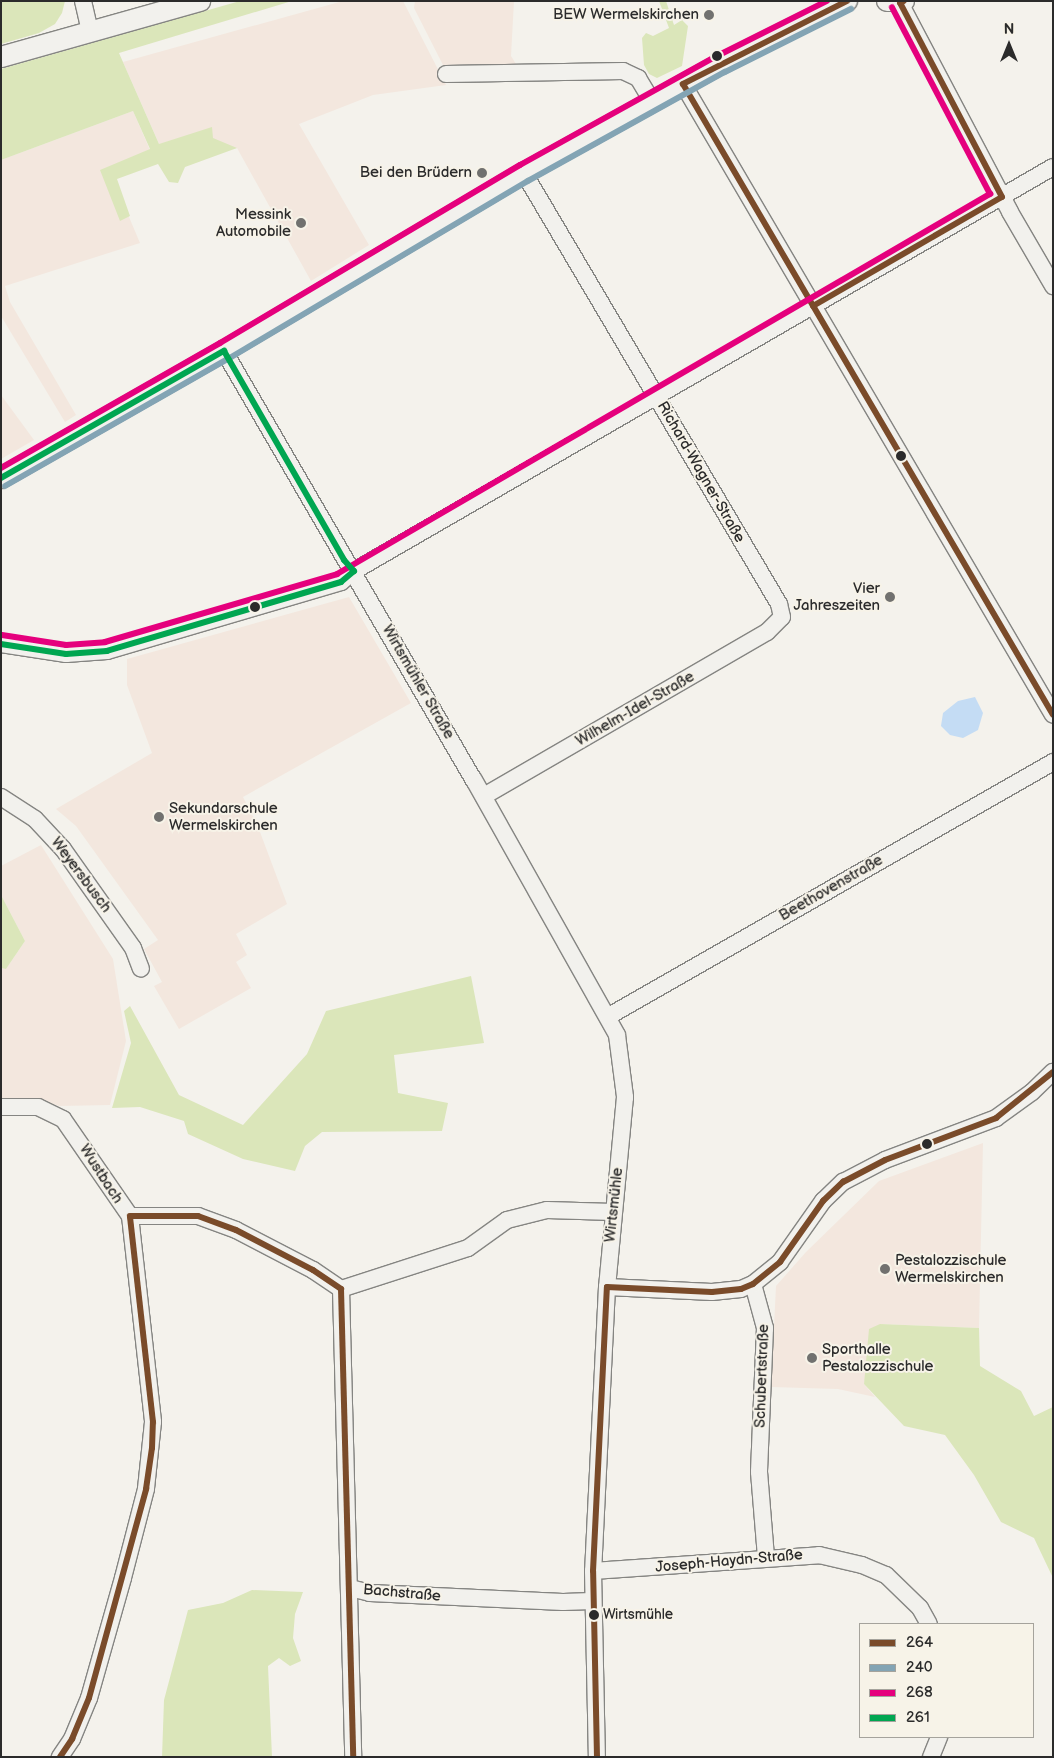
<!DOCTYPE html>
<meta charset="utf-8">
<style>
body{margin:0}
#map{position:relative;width:1054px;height:1758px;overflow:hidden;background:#f4f2ec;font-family:"Balsamiq Sans",sans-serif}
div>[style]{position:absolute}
.built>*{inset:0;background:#f3e7de}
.green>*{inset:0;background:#dbe6ba}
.water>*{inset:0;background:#c4dcf4}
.roads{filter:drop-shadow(1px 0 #858582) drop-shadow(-1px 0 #858582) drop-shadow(0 1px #858582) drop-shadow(0 -1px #858582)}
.minor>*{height:16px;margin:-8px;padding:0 8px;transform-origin:8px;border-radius:8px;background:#f2f1ed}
.major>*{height:20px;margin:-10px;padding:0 10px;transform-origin:10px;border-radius:10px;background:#f2f1ed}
.bus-1>*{height:6px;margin:-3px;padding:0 3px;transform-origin:3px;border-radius:3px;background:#7a4b2a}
.bus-2>*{height:6px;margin:-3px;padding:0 3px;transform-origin:3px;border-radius:3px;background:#83a4b4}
.bus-3>*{height:6px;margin:-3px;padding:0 3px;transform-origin:3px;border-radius:3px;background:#e5007d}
.bus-4>*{height:6px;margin:-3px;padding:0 3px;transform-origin:3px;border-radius:3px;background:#00a651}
.dots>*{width:14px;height:14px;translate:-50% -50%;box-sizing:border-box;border:2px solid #f7f3e8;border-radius:50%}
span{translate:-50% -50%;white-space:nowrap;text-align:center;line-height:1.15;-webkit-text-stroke:4px #f7f3e8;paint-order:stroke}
.bus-label{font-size:14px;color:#2b2b2b}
.left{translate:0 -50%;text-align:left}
.poi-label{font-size:15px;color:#2b2b2b}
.right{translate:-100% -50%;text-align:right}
.street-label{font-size:15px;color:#2b2b2b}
.frame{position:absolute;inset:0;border:2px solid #2b2b2b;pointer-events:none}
.legend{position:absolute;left:859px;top:1623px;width:175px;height:115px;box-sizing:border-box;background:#f7f3e8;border:1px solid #a5a39c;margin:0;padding:6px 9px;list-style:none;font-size:15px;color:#2b2b2b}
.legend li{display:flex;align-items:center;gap:10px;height:25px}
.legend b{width:25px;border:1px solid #a5a39c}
.north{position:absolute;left:984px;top:20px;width:50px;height:50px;-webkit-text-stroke:4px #f7f3e8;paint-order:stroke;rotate:0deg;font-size:14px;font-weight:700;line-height:20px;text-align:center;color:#2b2b2b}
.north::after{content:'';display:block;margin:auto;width:18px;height:22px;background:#2b2b2b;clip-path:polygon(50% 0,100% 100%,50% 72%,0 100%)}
</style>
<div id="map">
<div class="built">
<div style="clip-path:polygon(343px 1px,403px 1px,446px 85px,373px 95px,299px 124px,369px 245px,311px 281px,237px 148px,167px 162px,123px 62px)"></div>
<div style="clip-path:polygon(415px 1px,514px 1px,511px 56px,516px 64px,443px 65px,414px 8px)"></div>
<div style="clip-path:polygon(133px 111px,153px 157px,110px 172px,140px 243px,5px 286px,10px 302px,76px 415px,65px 422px,1px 316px,1px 160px)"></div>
<div style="clip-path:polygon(1px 395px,34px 440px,1px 459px)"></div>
<div style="clip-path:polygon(349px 597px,411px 703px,243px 797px,257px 824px,287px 904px,236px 934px,247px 955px,236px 962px,251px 988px,179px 1029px,154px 986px,162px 982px,144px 949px,158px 940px,76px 826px,56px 809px,152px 753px,127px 685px,127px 659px)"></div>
<div style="clip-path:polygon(41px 845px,113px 959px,126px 1041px,110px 1105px,59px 1106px,35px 1098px,1px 1098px,1px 968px,6px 969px,25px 941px,1px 895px,1px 866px)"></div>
<div style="clip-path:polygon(983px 1143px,979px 1328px,880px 1324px,864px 1384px,875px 1397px,838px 1389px,771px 1387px,776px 1286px,806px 1252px,879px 1181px)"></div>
</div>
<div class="green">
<div style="clip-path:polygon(1px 1px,65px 1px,62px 13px,55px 24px,39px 33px,1px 44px)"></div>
<div style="clip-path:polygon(240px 1px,292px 1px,119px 53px,159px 144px,212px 127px,213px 138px,237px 148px,185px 167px,178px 183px,169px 182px,158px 164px,117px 179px,130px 216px,120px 221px,100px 170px,150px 149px,133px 111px,1px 160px,1px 69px)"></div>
<div style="clip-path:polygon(659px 1px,666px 1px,674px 25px,682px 20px,688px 26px,682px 66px,657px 78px,649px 74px,644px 65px,642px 38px,646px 33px,653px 36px,669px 28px)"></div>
<div style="clip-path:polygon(1px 895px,25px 941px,6px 969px,1px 968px)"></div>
<div style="clip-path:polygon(471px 976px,484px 1043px,394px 1055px,398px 1093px,448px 1103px,442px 1131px,322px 1132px,305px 1146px,295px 1171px,243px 1159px,188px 1134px,184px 1121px,140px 1107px,112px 1108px,131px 1043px,124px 1011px,130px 1006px,179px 1095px,243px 1125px,307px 1054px,326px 1011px)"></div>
<div style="clip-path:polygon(880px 1324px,979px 1328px,980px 1366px,1021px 1391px,1034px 1416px,1053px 1407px,1053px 1578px,1034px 1538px,1001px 1522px,974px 1475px,945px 1435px,904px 1426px,864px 1384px,869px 1329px)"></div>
<div style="clip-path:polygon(252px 1590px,303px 1592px,295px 1614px,293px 1638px,301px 1661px,290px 1666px,279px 1658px,268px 1666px,272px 1757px,162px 1757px,164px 1700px,188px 1610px,223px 1603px)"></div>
</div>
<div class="water">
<div style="clip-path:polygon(975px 697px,983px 713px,978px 730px,963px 738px,950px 735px,941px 726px,943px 713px,958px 701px)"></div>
</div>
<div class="roads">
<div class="minor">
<div style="left:83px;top:1px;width:32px;rotate:77deg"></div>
<div style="left:900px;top:3px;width:236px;rotate:62.2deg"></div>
<div style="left:1010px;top:212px;width:86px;rotate:59.8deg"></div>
<div style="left:446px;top:74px;width:177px;rotate:-1deg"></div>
<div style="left:623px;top:71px;width:17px;rotate:25deg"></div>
<div style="left:638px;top:78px;width:27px;rotate:59deg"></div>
<div style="left:683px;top:84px;width:731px;rotate:59.61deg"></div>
<div style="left:224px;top:351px;width:497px;rotate:59.8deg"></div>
<div style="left:474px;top:780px;width:292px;rotate:60.7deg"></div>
<div style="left:617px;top:1035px;width:63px;rotate:82.6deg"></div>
<div style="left:625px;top:1097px;width:191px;rotate:95.4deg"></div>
<div style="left:607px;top:1287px;width:284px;rotate:92.8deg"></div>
<div style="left:593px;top:1571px;width:186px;rotate:88.8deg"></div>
<div style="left:1px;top:644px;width:66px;rotate:8.7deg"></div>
<div style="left:66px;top:654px;width:41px;rotate:-4.2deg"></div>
<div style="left:107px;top:651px;width:244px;rotate:-16.4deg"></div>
<div style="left:341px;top:582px;width:17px;rotate:-40deg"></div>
<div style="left:354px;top:571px;width:807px;rotate:-30.03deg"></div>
<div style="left:484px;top:796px;width:327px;rotate:-30.1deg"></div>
<div style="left:767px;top:632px;width:21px;rotate:-45deg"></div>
<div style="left:782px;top:617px;width:13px;rotate:-103deg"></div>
<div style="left:779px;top:604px;width:501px;rotate:-120.61deg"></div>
<div style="left:1px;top:797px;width:40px;rotate:32.9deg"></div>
<div style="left:35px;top:819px;width:41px;rotate:47deg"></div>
<div style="left:63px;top:849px;width:121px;rotate:54.7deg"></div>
<div style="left:133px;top:948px;width:22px;rotate:69deg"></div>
<div style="left:609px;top:1016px;width:512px;rotate:-29.77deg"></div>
<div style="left:1px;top:1107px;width:37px"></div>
<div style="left:38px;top:1107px;width:28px;rotate:26deg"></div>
<div style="left:63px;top:1119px;width:118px;rotate:55.4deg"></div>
<div style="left:130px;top:1216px;width:207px;rotate:83.6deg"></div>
<div style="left:153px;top:1422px;width:67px;rotate:96deg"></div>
<div style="left:146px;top:1489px;width:92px;rotate:104.5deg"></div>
<div style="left:123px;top:1578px;width:125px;rotate:105.8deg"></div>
<div style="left:89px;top:1698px;width:44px;rotate:112.5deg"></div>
<div style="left:72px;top:1739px;width:22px;rotate:124deg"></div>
<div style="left:130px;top:1216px;width:68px"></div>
<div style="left:198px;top:1216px;width:40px;rotate:20.2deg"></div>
<div style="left:236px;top:1230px;width:87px;rotate:27.5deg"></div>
<div style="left:313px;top:1270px;width:34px;rotate:34deg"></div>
<div style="left:753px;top:1284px;width:46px;rotate:74.7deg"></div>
<div style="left:765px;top:1328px;width:144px;rotate:92.4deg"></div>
<div style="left:759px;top:1472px;width:85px;rotate:85.3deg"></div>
<div style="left:607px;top:1287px;width:105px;rotate:2.7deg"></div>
<div style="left:712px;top:1292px;width:29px;rotate:-6deg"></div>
<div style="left:741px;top:1289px;width:13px;rotate:-23deg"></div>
<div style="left:753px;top:1284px;width:35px;rotate:-39deg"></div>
<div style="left:780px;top:1262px;width:75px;rotate:-54.8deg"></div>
<div style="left:823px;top:1201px;width:28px;rotate:-44deg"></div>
<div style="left:843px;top:1182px;width:47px;rotate:-27.6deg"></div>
<div style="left:885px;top:1160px;width:119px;rotate:-20.7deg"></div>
<div style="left:996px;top:1118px;width:44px;rotate:-35.8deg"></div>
<div style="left:1032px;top:1092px;width:29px;rotate:-44deg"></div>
<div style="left:341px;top:1289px;width:468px;rotate:88.5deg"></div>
<div style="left:341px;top:1289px;width:133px;rotate:-17.9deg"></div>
<div style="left:468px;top:1248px;width:48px;rotate:-35.7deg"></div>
<div style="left:507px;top:1220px;width:41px;rotate:-14deg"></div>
<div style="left:547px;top:1210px;width:66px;rotate:1.7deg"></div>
<div style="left:593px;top:1571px;width:227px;rotate:-4deg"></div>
<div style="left:819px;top:1555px;width:44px;rotate:13.1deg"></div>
<div style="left:862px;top:1565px;width:26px;rotate:23deg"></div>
<div style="left:886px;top:1575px;width:47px;rotate:44.1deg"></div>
<div style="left:920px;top:1608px;width:18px;rotate:61deg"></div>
<div style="left:350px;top:1588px;width:21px;rotate:14deg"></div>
<div style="left:370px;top:1593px;width:193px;rotate:2.7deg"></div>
<div style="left:563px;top:1602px;width:29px;rotate:-2deg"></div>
<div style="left:931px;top:1757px;width:22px;rotate:-68deg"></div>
</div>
<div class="major">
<div style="left:887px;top:1px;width:17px"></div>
<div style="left:1px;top:57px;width:207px;rotate:-15.7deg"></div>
<div style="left:1px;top:478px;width:257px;rotate:-29.7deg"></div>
<div style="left:224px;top:351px;width:349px;rotate:-30.7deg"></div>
<div style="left:524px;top:173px;width:225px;rotate:-29deg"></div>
<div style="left:721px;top:64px;width:141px;rotate:-26.6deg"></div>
</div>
</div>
<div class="bus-1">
<div style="left:847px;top:1px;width:184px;rotate:153.2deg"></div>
<div style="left:683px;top:84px;width:731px;rotate:59.61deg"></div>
<div style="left:813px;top:306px;width:218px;rotate:-30deg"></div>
<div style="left:1002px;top:197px;width:219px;rotate:-117.7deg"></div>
<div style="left:900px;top:3px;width:4px;rotate:-27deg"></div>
<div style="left:130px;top:1216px;width:68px"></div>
<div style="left:198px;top:1216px;width:40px;rotate:20.2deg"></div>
<div style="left:236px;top:1230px;width:87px;rotate:27.5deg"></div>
<div style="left:313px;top:1270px;width:34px;rotate:34deg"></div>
<div style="left:607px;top:1287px;width:105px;rotate:2.7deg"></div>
<div style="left:712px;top:1292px;width:29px;rotate:-6deg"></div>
<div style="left:741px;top:1289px;width:13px;rotate:-23deg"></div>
<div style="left:753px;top:1284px;width:35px;rotate:-39deg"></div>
<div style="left:780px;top:1262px;width:75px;rotate:-54.8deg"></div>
<div style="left:823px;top:1201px;width:28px;rotate:-44deg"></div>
<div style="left:843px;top:1182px;width:47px;rotate:-27.6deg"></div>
<div style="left:885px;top:1160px;width:119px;rotate:-20.7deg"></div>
<div style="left:996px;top:1118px;width:73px;rotate:-38.9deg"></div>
<div style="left:341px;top:1289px;width:468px;rotate:88.5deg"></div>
<div style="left:60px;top:1757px;width:22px;rotate:-56deg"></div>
<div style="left:72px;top:1739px;width:44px;rotate:-67.5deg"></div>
<div style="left:89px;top:1698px;width:217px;rotate:-74.7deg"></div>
<div style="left:146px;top:1489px;width:41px;rotate:-81.7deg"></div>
<div style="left:152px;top:1448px;width:26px;rotate:-88deg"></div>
<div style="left:153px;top:1422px;width:207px;rotate:-96.4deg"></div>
<div style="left:597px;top:1757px;width:186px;rotate:-91.2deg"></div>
<div style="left:593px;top:1571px;width:284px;rotate:-87.2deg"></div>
</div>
<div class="bus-2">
<div style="left:5px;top:486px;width:257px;rotate:-29.7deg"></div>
<div style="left:228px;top:359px;width:349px;rotate:-30.7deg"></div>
<div style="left:528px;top:181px;width:225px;rotate:-29deg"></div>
<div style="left:725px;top:72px;width:141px;rotate:-26.6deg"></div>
</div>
<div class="bus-3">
<div style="left:1px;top:468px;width:252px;rotate:-29.7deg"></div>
<div style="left:220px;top:343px;width:349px;rotate:-30.7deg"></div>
<div style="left:520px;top:165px;width:225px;rotate:-29deg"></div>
<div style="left:717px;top:56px;width:123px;rotate:-26.6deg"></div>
<div style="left:2px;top:635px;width:65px;rotate:8.9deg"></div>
<div style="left:66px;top:645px;width:39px;rotate:-4deg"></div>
<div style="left:105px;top:642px;width:242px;rotate:-16.3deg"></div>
<div style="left:337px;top:574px;width:756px;rotate:-30.2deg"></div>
<div style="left:990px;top:194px;width:211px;rotate:-117.7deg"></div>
</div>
<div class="bus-4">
<div style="left:1px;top:478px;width:257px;rotate:-29.7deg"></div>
<div style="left:224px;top:351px;width:241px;rotate:60.1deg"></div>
<div style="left:344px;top:560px;width:15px;rotate:48deg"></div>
<div style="left:354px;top:571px;width:17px;rotate:140deg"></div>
<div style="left:341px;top:582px;width:244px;rotate:163.6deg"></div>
<div style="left:107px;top:651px;width:41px;rotate:175.8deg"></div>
<div style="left:66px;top:654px;width:66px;rotate:-171.3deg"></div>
</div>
<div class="dots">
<div style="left:709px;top:15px;background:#71716f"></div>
<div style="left:717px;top:56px;background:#2b2b2b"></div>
<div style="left:482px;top:173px;background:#71716f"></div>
<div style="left:301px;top:223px;background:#71716f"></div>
<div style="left:901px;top:456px;background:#2b2b2b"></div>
<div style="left:890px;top:597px;background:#71716f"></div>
<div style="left:255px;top:607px;background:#2b2b2b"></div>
<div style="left:159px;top:817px;background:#71716f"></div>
<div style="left:927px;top:1144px;background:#2b2b2b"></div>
<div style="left:885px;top:1269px;background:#71716f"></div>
<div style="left:812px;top:1358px;background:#71716f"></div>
<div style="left:594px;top:1615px;background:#2b2b2b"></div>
</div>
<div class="bus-label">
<span class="left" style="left:603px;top:1615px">Wirtsmühle</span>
</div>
<div class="poi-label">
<span class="right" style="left:699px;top:15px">BEW Wermelskirchen</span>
<span class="right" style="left:472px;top:173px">Bei den Brüdern</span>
<span class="right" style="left:291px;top:223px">Messink<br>Automobile</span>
<span class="right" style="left:880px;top:597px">Vier<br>Jahreszeiten</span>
<span class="left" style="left:169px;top:817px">Sekundarschule<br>Wermelskirchen</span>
<span class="left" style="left:895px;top:1269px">Pestalozzischule<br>Wermelskirchen</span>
<span class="left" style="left:822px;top:1358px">Sporthalle<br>Pestalozzischule</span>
</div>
<div class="street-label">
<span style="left:701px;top:472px;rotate:60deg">Richard-Wagner-Straße</span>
<span style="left:418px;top:682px;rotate:60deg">Wirtsmühler Straße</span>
<span style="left:635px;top:709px;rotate:-30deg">Wilhelm-Idel-Straße</span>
<span style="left:81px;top:875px;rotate:53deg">Weyersbusch</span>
<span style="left:831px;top:888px;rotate:-30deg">Beethovenstraße</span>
<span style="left:101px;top:1174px;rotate:57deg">Wustbach</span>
<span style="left:614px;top:1205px;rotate:-84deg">Wirtsmühle</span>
<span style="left:762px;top:1376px;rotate:-88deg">Schubertstraße</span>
<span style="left:729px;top:1561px;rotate:-5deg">Joseph-Haydn-Straße</span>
<span style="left:402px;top:1593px;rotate:5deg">Bachstraße</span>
</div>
<div class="frame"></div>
<ul class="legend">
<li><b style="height:6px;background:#7a4b2a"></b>264</li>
<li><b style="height:6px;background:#83a4b4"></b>240</li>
<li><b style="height:6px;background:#e5007d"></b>268</li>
<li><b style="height:6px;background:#00a651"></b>261</li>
</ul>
<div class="north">N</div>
</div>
